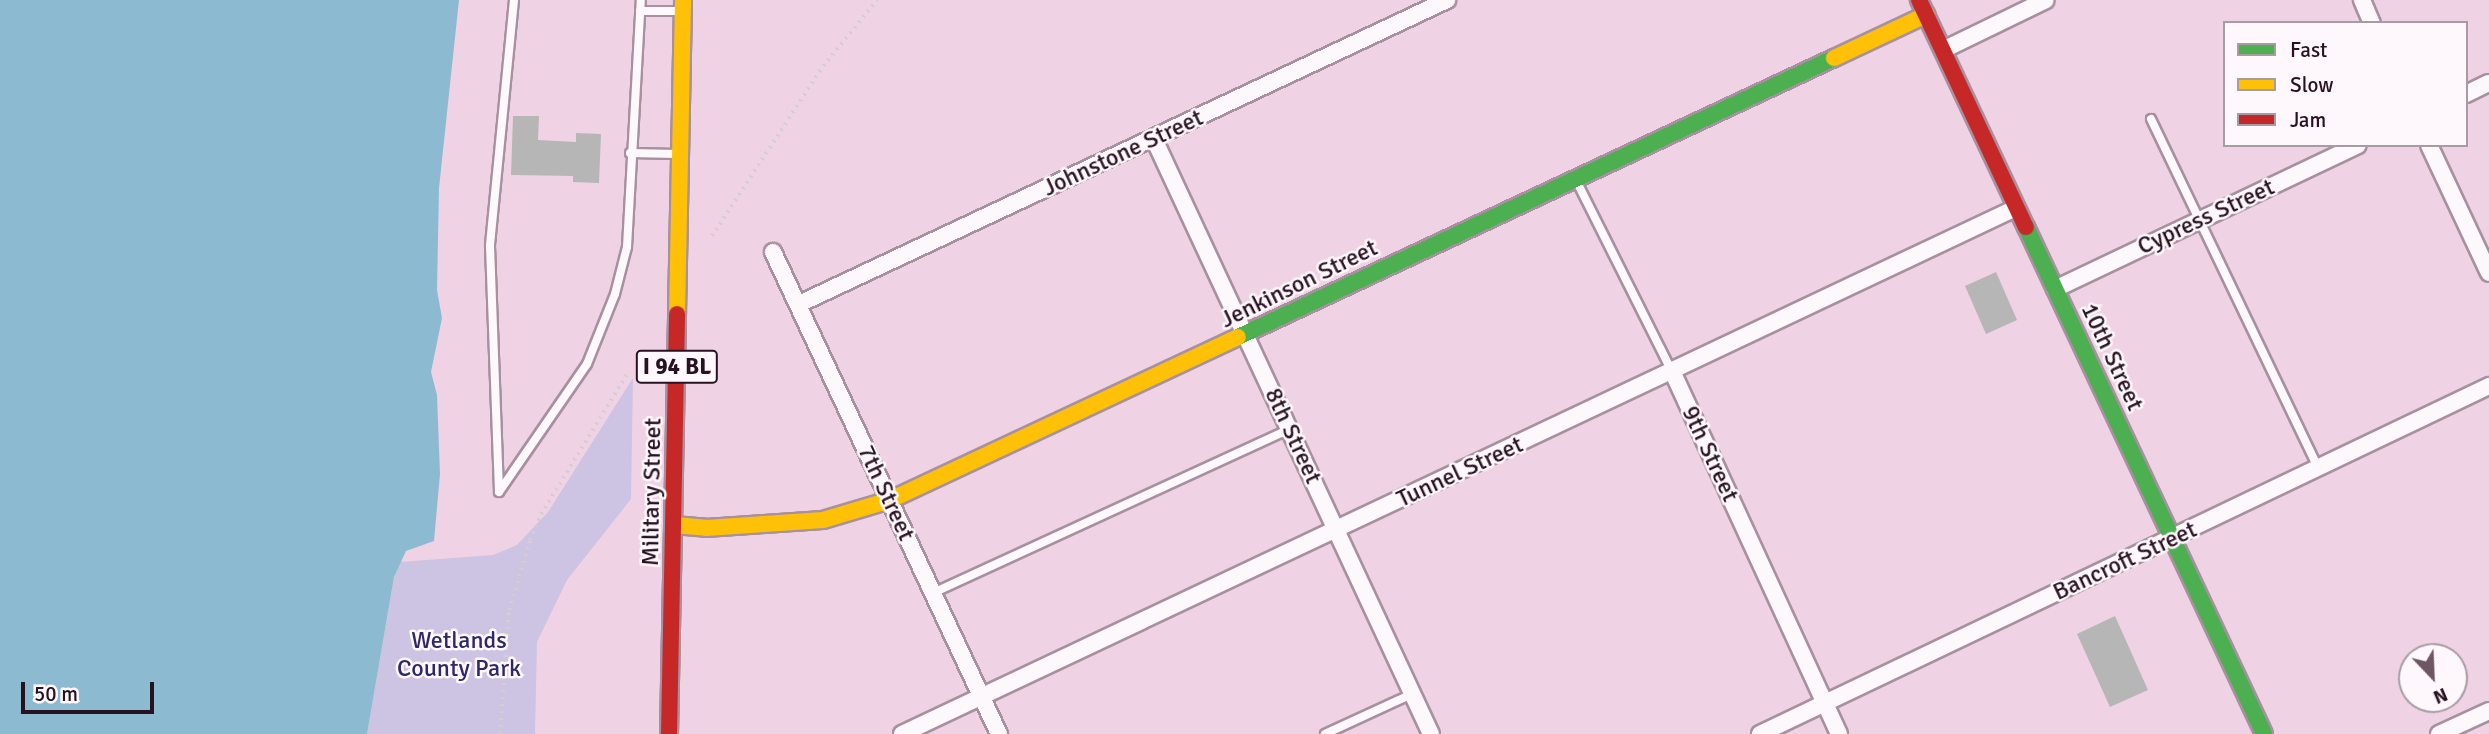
<!DOCTYPE html>
<style>
body{margin:0}
#map{position:relative;width:2489px;height:734px;overflow:hidden;background:#efd3e4;font-family:Signika,sans-serif}
div>[style]{position:absolute}
.green>*{inset:0;background:#cdc3e2}
.water>*{inset:0;background:#8cbad0}
.building>*{inset:0;background:#b6b6b7}
.path>*{height:3.5px;margin-top:-1.75px;transform-origin:0;background:repeating-linear-gradient(90deg,#d6cdd2 0 2px,transparent 0 7px)}
.roads{filter:drop-shadow(2px 0 #a7909f) drop-shadow(-2px 0 #a7909f) drop-shadow(0 2px #a7909f) drop-shadow(0 -2px #a7909f)}
.lane>*{height:8px;margin:-4px;padding:0 4px;transform-origin:4px;border-radius:4px;background:#fdf8fb}
.street>*{height:16px;margin:-8px;padding:0 8px;transform-origin:8px;border-radius:8px;background:#fdf8fb}
.fast>*{height:16px;margin:-8px;padding:0 8px;transform-origin:8px;border-radius:8px;background:#4caf50}
.slow>*{height:16px;margin:-8px;padding:0 8px;transform-origin:8px;border-radius:8px;background:#ffc107}
.jam>*{height:16px;margin:-8px;padding:0 8px;transform-origin:8px;border-radius:8px;background:#c62828}
span{translate:-50% -50%;white-space:nowrap;text-align:center;line-height:1.15;-webkit-text-stroke:5px #fef8fc;paint-order:stroke}
.shield-label span{padding:2px 5px;background:#fef8fc;border:2px solid;border-radius:5px;-webkit-text-stroke-width:0}
.shield-label{font-size:23px;color:#281221;font-weight:700}
.street-label{font-size:24px;color:#281221}
.park-label{font-size:24px;color:#2c286c}
.legend{position:absolute;left:2223px;top:21px;width:245px;height:126px;box-sizing:border-box;background:#fef8fc;border:2px solid #a89ca4;margin:0;padding:9px 12px;list-style:none;font-size:21px;color:#281221}
.legend li{display:flex;align-items:center;gap:14px;height:35px}
.legend b{width:35px;border:2px solid #a89ca4}
.north{position:absolute;left:2398px;top:643px;width:70px;height:70px;box-sizing:border-box;background:#fef8fc;border:2px solid #a89ca4;border-radius:50%;rotate:157deg;font-size:19px;font-weight:700;line-height:28px;text-align:center;color:#281221}
.north::after{content:'';display:block;margin:auto;width:24px;height:32px;background:#6e5665;clip-path:polygon(50% 0,100% 100%,50% 72%,0 100%)}
.scale{position:absolute;left:21px;top:682px;width:133px;height:32px;box-sizing:border-box;border:4px solid #281221;border-top:0;padding-left:9px;font-size:21px;line-height:24px;white-space:nowrap;color:#281221;-webkit-text-stroke:5px #fef8fc;paint-order:stroke}
</style>
<div id="map">
<div class="green">
<div style="clip-path:polygon(633px 378px,631px 499px,567px 580px,537px 642px,535px 734px,367px 734px,394px 577px,400px 562px,493px 555px,517px 545px,548px 512px)"></div>
</div>
<div class="water">
<div style="clip-path:polygon(0 0,459px 0,439px 188px,437px 290px,442px 318px,431px 372px,437px 395px,440px 474px,434px 541px,406px 551px,394px 577px,367px 734px,0 734px)"></div>
</div>
<div class="building">
<div style="clip-path:polygon(513px 116px,539px 116px,538px 140px,576px 142px,576px 133px,601px 134px,599px 183px,573px 182px,573px 176px,511px 175px)"></div>
<div style="clip-path:polygon(1996px 272px,2017px 320px,1986px 334px,1965px 286px)"></div>
<div style="clip-path:polygon(2115px 616px,2148px 690px,2110px 707px,2077px 634px)"></div>
</div>
<div class="path">
<div style="left:712px;top:236px;width:203px;rotate:-56.9deg"></div>
<div style="left:823px;top:66px;width:85px;rotate:-50.7deg"></div>
<div style="left:500px;top:734px;width:124px;rotate:-85.8deg"></div>
<div style="left:509px;top:610px;width:73px;rotate:-73.3deg"></div>
<div style="left:530px;top:540px;width:28px;rotate:-67deg"></div>
<div style="left:541px;top:514px;width:164px;rotate:-58.4deg"></div>
</div>
<div class="roads">
<div class="lane">
<div style="left:514px;top:0;width:247px;rotate:95.6deg"></div>
<div style="left:490px;top:246px;width:246px;rotate:87.9deg"></div>
<div style="left:499px;top:492px;width:155px;rotate:-55.5deg"></div>
<div style="left:587px;top:364px;width:75px;rotate:-68.2deg"></div>
<div style="left:615px;top:294px;width:49px;rotate:-75.7deg"></div>
<div style="left:627px;top:247px;width:247px;rotate:-86.8deg"></div>
<div style="left:640px;top:11px;width:39px"></div>
<div style="left:2151px;top:119px;width:387px;rotate:64.4deg"></div>
<div style="left:630px;top:153px;width:48px;rotate:1.2deg"></div>
<div style="left:1576px;top:180px;width:215px;rotate:63.4deg"></div>
<div style="left:933px;top:593px;width:392px;rotate:-24.7deg"></div>
<div style="left:1325px;top:734px;width:96px;rotate:-24.7deg"></div>
</div>
<div class="street">
<div style="left:2362px;top:0;width:25px;rotate:67deg"></div>
<div style="left:1943px;top:50px;width:114px;rotate:-25.9deg"></div>
<div style="left:2466px;top:94px;width:25px;rotate:-26deg"></div>
<div style="left:1154px;top:139px;width:656px;rotate:65.04deg"></div>
<div style="left:2429px;top:145px;width:141px;rotate:64.9deg"></div>
<div style="left:773px;top:252px;width:532px;rotate:64.88deg"></div>
<div style="left:2055px;top:289px;width:335px;rotate:-25.4deg"></div>
<div style="left:799px;top:304px;width:716px;rotate:-25.13deg"></div>
<div style="left:1673px;top:373px;width:397px;rotate:65.3deg"></div>
<div style="left:902px;top:734px;width:1232px;rotate:-25.28deg"></div>
<div style="left:1760px;top:734px;width:808px;rotate:-25.52deg"></div>
<div style="left:2439px;top:734px;width:55px;rotate:-24.7deg"></div>
</div>
<div class="fast">
<div style="left:2026px;top:227px;width:560px;rotate:64.85deg"></div>
<div style="left:1238px;top:337px;width:658px;rotate:-25.09deg"></div>
</div>
<div class="slow">
<div style="left:1834px;top:58px;width:102px;rotate:-25.1deg"></div>
<div style="left:677px;top:314px;width:314px;rotate:-88.9deg"></div>
<div style="left:674px;top:525px;width:32px;rotate:5deg"></div>
<div style="left:706px;top:528px;width:117px;rotate:-3.9deg"></div>
<div style="left:823px;top:520px;width:70px;rotate:-16.6deg"></div>
<div style="left:890px;top:500px;width:384px;rotate:-25.1deg"></div>
</div>
<div class="jam">
<div style="left:1919px;top:0;width:251px;rotate:64.8deg"></div>
<div style="left:669px;top:734px;width:420px;rotate:-88.9deg"></div>
</div>
</div>
<div class="shield-label">
<span style="left:677px;top:367px">I 94 BL</span>
</div>
<div class="street-label">
<span style="left:1123px;top:153px;rotate:-25deg">Johnstone Street</span>
<span style="left:2206px;top:217px;rotate:-25deg">Cypress Street</span>
<span style="left:1299px;top:284px;rotate:-26deg">Jenkinson Street</span>
<span style="left:2112px;top:357px;rotate:65deg">10th Street</span>
<span style="left:1293px;top:436px;rotate:65deg">8th Street</span>
<span style="left:1710px;top:454px;rotate:65deg">9th Street</span>
<span style="left:1460px;top:472px;rotate:-25deg">Tunnel Street</span>
<span style="left:652px;top:492px;rotate:-89deg">Military Street</span>
<span style="left:886px;top:493px;rotate:65deg">7th Street</span>
<span style="left:2125px;top:561px;rotate:-25deg">Bancroft Street</span>
</div>
<div class="park-label">
<span style="left:459px;top:655px">Wetlands<br>County Park</span>
</div>
<ul class="legend">
<li><b style="height:9px;background:#4caf50"></b>Fast</li>
<li><b style="height:9px;background:#ffc107"></b>Slow</li>
<li><b style="height:9px;background:#c62828"></b>Jam</li>
</ul>
<div class="north">N</div>
<div class="scale">50 m</div>
</div>
